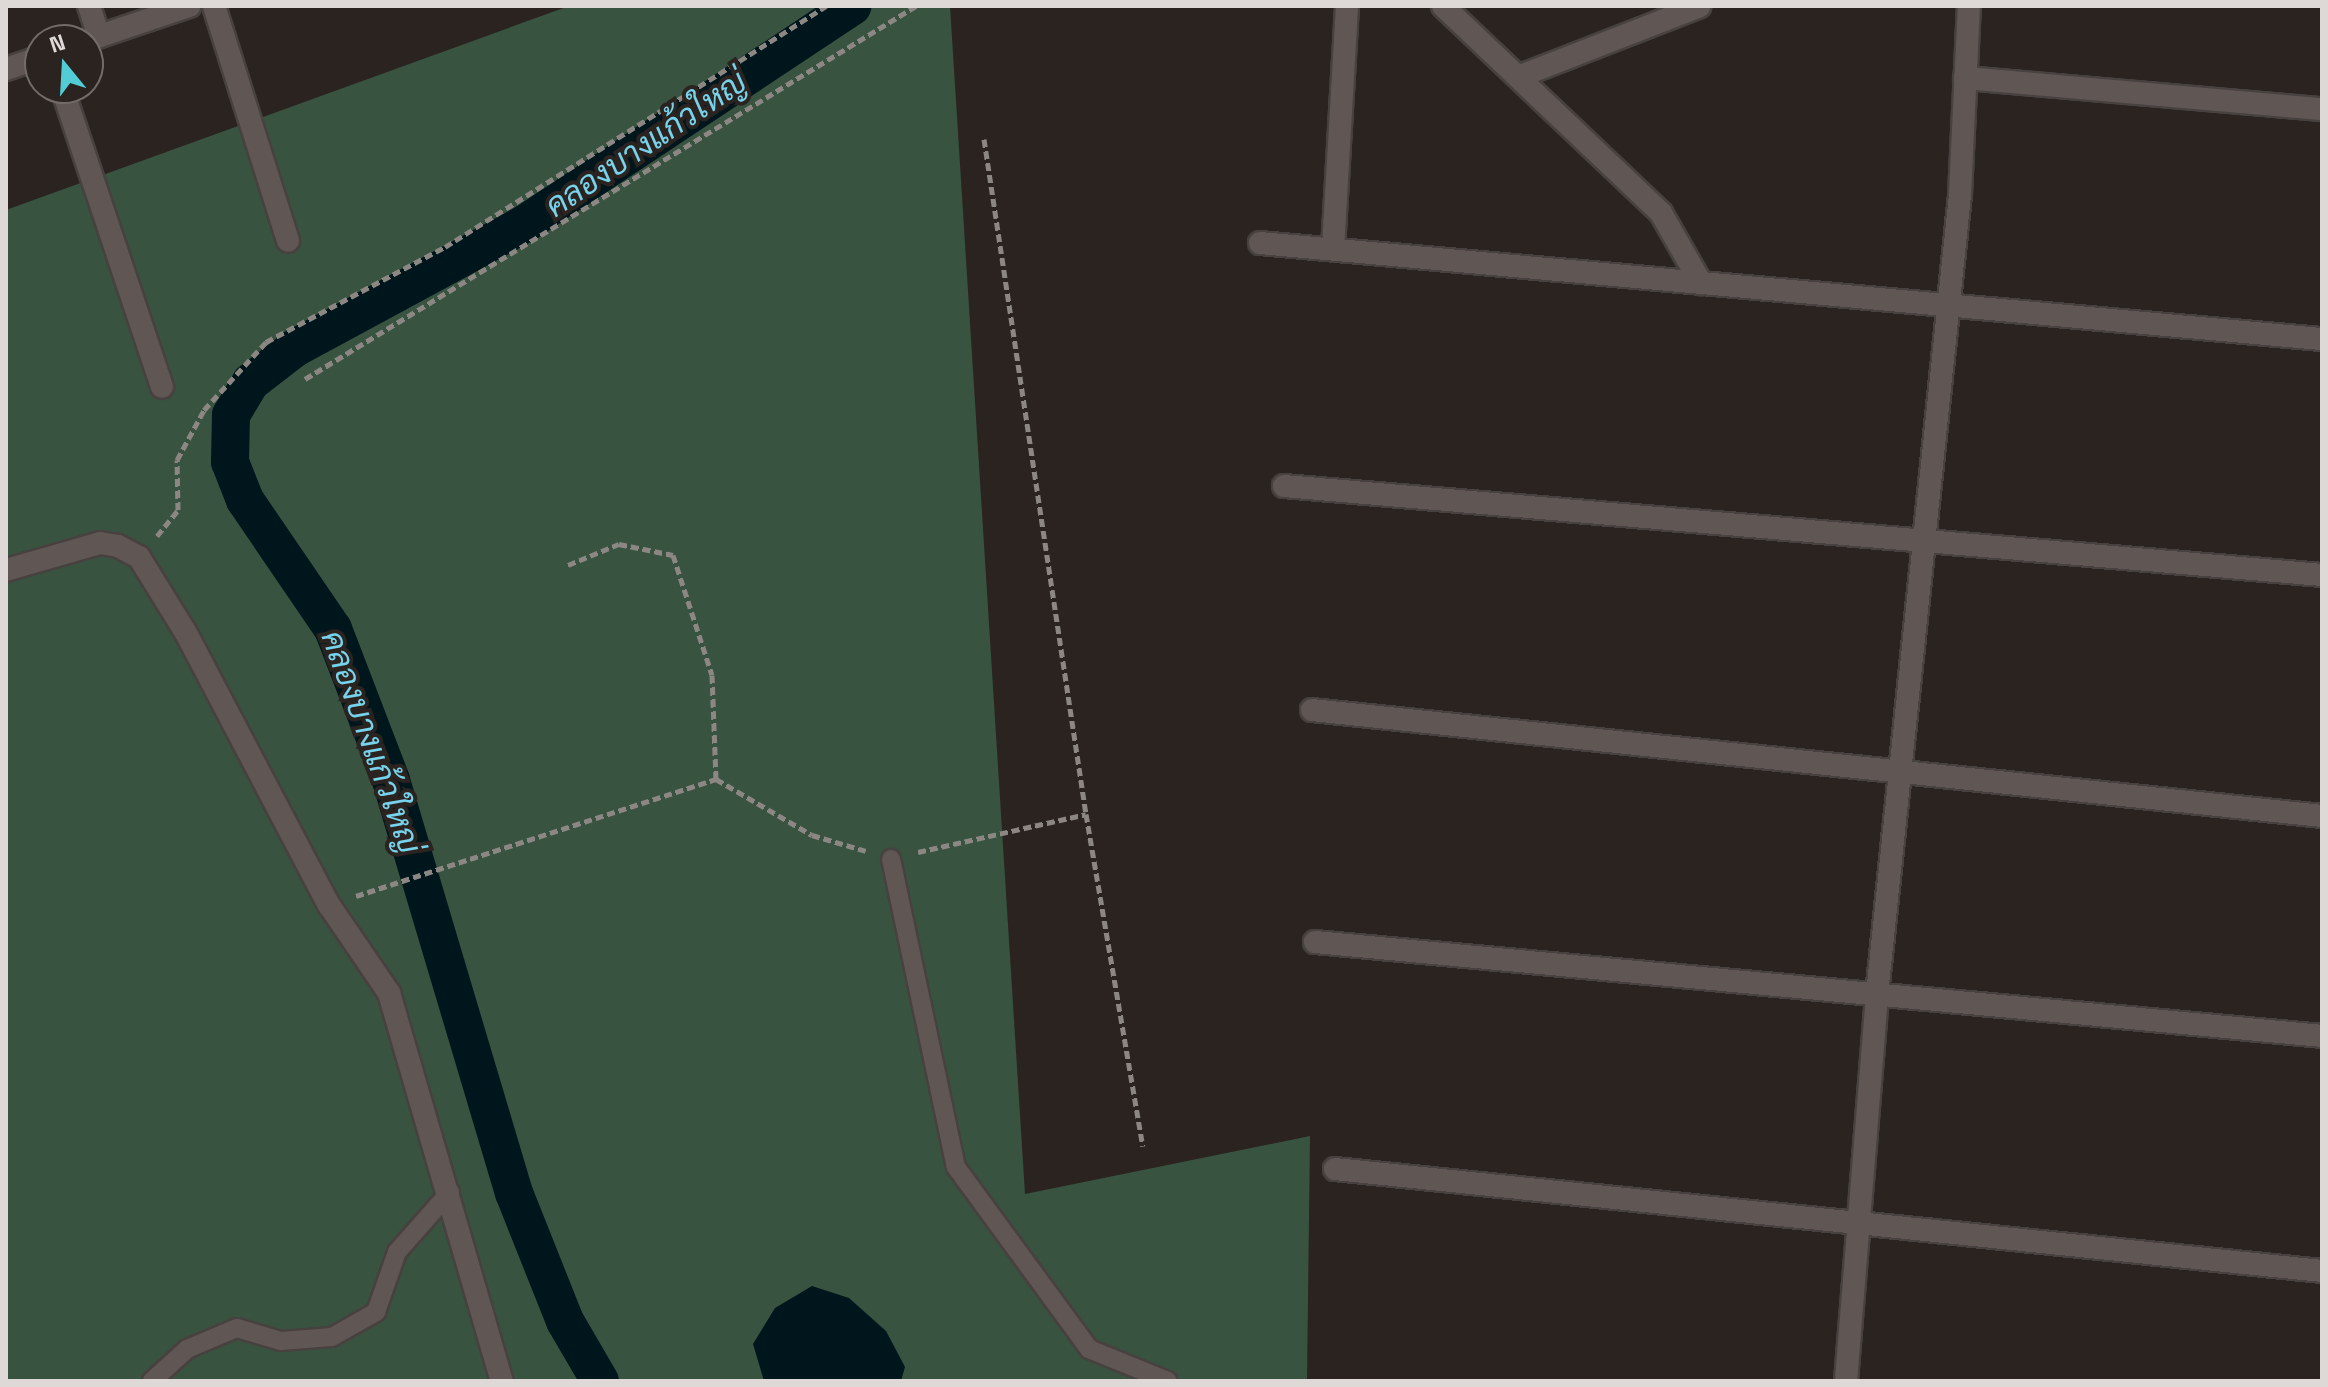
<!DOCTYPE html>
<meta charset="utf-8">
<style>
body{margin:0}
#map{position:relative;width:2328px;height:1387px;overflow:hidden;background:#2a2320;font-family:"Space Grotesk",Sarabun,sans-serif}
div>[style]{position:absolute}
.green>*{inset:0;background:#395341}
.water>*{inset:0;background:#00161d}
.canal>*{height:38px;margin:-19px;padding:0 19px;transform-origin:19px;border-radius:19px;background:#00161d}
.path>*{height:5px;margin-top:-2.5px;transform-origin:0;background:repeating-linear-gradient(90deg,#8d8784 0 8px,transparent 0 12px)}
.roads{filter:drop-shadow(2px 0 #47413f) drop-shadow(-2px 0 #47413f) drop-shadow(0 2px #47413f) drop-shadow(0 -2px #47413f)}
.service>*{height:18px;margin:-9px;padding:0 9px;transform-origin:9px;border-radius:9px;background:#605754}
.minor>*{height:22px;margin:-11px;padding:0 11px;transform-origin:11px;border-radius:11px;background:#605754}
span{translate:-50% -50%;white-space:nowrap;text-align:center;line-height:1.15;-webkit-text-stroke:8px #2a2320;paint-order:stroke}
.water-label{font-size:32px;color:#77d3eb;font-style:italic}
.frame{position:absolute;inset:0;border:8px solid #ded9d7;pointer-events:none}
.north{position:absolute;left:24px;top:24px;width:80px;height:80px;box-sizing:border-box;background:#2a2320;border:2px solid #726c69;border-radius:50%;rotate:342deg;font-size:22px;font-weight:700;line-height:32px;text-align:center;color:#ded9d7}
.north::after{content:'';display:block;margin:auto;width:28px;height:36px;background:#52ccd5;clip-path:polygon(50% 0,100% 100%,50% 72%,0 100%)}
</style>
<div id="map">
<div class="green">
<div style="clip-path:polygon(569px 6px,950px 6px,1025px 1194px,1310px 1136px,1307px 1381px,6px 1381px,6px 210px)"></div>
</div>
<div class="water">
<div style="clip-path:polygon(812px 1286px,849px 1298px,886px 1331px,905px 1367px,901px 1381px,764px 1381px,753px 1344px,775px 1308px)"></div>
</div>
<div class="canal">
<div style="left:600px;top:1381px;width:69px;rotate:-120.3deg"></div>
<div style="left:565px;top:1321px;width:138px;rotate:-111.7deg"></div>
<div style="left:514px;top:1193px;width:431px;rotate:-106.6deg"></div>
<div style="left:391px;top:780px;width:162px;rotate:-111deg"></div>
<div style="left:333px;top:629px;width:156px;rotate:-124.3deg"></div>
<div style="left:245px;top:500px;width:41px;rotate:-111.5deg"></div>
<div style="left:230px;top:462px;width:47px;rotate:-88.8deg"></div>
<div style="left:231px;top:415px;width:39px;rotate:-59deg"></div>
<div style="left:251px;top:382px;width:56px;rotate:-37.7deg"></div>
<div style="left:295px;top:348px;width:263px;rotate:-28.4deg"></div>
<div style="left:526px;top:223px;width:392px;rotate:-33.6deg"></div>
</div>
<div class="path">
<div style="left:984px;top:139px;width:683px;rotate:81.41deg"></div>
<div style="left:305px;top:379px;width:716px;rotate:-31.4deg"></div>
<div style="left:157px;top:536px;width:33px;rotate:-51deg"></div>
<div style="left:178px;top:510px;width:50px;rotate:-91.1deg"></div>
<div style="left:177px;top:460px;width:57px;rotate:-61.6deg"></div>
<div style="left:204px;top:410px;width:92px;rotate:-47.6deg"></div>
<div style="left:266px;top:342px;width:203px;rotate:-28deg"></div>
<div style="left:445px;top:247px;width:451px;rotate:-32.3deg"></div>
<div style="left:568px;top:565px;width:55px;rotate:-22.4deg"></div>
<div style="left:619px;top:544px;width:55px;rotate:11.5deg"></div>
<div style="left:673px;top:555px;width:126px;rotate:72deg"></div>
<div style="left:712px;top:675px;width:104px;rotate:87.8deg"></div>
<div style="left:918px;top:852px;width:172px;rotate:-12.7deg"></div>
<div style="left:1086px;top:814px;width:337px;rotate:80.3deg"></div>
<div style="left:356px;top:896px;width:379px;rotate:-18deg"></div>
<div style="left:716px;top:779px;width:111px;rotate:30.3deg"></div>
<div style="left:812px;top:835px;width:56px;rotate:16.5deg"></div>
</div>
<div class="roads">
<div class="service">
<div style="left:891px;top:859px;width:315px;rotate:78.1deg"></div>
<div style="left:956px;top:1167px;width:225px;rotate:53.8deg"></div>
<div style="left:1089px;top:1349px;width:85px;rotate:22.1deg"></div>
<div style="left:152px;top:1381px;width:47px;rotate:-42.4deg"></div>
<div style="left:187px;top:1349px;width:54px;rotate:-22.8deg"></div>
<div style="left:237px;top:1328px;width:46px;rotate:16.5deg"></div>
<div style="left:281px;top:1341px;width:51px;rotate:-4.5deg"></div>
<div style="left:332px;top:1337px;width:51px;rotate:-29.6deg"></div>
<div style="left:376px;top:1312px;width:64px;rotate:-70.7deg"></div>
<div style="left:397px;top:1252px;width:80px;rotate:-48.5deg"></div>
</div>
<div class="minor">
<div style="left:89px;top:6px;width:32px;rotate:72deg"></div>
<div style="left:214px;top:6px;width:246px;rotate:72.5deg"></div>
<div style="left:1443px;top:6px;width:301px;rotate:43.5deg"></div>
<div style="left:1661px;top:213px;width:81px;rotate:60.3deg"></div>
<div style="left:88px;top:40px;width:107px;rotate:-18.6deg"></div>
<div style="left:6px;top:69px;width:36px;rotate:-19deg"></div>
<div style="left:1518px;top:77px;width:195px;rotate:-21.3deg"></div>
<div style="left:1965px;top:78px;width:358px;rotate:5deg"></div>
<div style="left:62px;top:88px;width:315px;rotate:71.5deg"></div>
<div style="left:1260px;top:243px;width:1066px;rotate:5.17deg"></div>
<div style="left:1333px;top:249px;width:243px;rotate:-86.7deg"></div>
<div style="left:1284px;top:486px;width:1042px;rotate:4.9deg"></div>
<div style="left:6px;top:570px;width:98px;rotate:-16deg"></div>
<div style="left:100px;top:543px;width:18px;rotate:9deg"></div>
<div style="left:118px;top:546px;width:24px;rotate:28deg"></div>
<div style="left:139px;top:557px;width:89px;rotate:58.3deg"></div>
<div style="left:186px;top:633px;width:307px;rotate:62.3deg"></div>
<div style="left:329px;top:905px;width:107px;rotate:55.7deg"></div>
<div style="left:389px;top:993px;width:404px;rotate:73.8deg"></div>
<div style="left:1312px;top:710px;width:1016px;rotate:5.99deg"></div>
<div style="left:1315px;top:942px;width:1011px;rotate:5.33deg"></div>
<div style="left:1335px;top:1169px;width:992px;rotate:5.9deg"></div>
<div style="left:1846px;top:1381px;width:388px;rotate:-85.4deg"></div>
<div style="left:1877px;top:994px;width:803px;rotate:-84.07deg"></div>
<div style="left:1960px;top:195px;width:189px;rotate:-87.3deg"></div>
</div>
</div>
<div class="water-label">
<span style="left:646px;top:144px;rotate:-34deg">คลองบางแก้วใหญ่</span>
<span style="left:371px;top:742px;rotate:70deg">คลองบางแก้วใหญ่</span>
</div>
<div class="frame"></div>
<div class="north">N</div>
</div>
